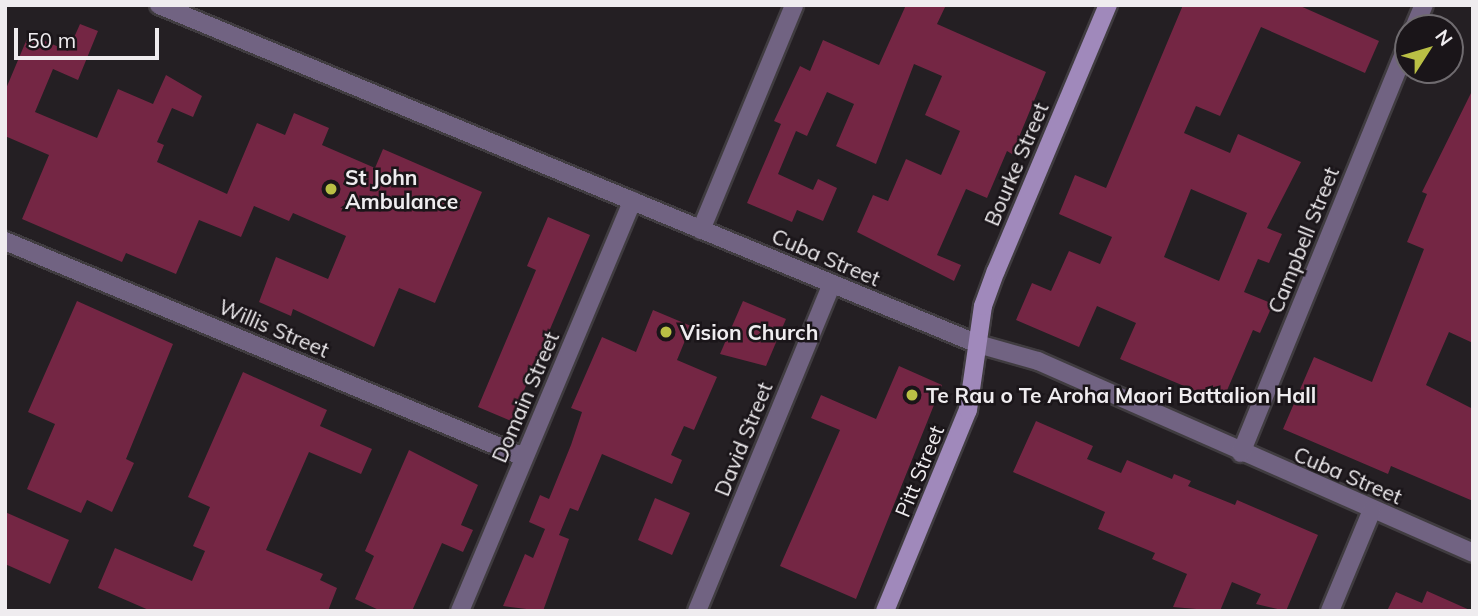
<!DOCTYPE html>
<style>
body{margin:0}
#map{position:relative;width:1478px;height:616px;overflow:hidden;background:#241f23;font-family:Mulish,sans-serif}
div>[style]{position:absolute}
.building>*{inset:0;background:#742644}
.roads{filter:drop-shadow(2px 0 #403c40) drop-shadow(-2px 0 #403c40) drop-shadow(0 2px #403c40) drop-shadow(0 -2px #403c40)}
.minor>*{height:18px;margin:-9px;padding:0 9px;transform-origin:9px;border-radius:9px;background:#716382}
.tertiary>*{height:18px;margin:-9px;padding:0 9px;transform-origin:9px;border-radius:9px;background:#716382}
.secondary>*{height:18px;margin:-9px;padding:0 9px;transform-origin:9px;border-radius:9px;background:#a089bb}
.dots>*{width:19px;height:19px;translate:-50% -50%;box-sizing:border-box;border:4px solid #1a1519;border-radius:50%}
span{translate:-50% -50%;white-space:nowrap;text-align:center;line-height:1.15;-webkit-text-stroke:5px #1a1519;paint-order:stroke}
.street-label{font-size:21px;color:#efecef}
.poi-label{font-size:21px;color:#efecef;font-weight:700}
.left{translate:0 -50%;text-align:left}
.frame{position:absolute;inset:0;border:7px solid #efecef;pointer-events:none}
.north{position:absolute;left:1394px;top:14px;width:70px;height:70px;box-sizing:border-box;background:#1a1519;border:2px solid #6f6b6f;border-radius:50%;rotate:53deg;font-size:19px;font-weight:700;line-height:28px;text-align:center;color:#efecef}
.north::after{content:'';display:block;margin:auto;width:24px;height:32px;background:#bac045;clip-path:polygon(50% 0,100% 100%,50% 72%,0 100%)}
.scale{position:absolute;left:14px;top:28px;width:145px;height:32px;box-sizing:border-box;border:4px solid #efecef;border-top:0;padding-left:9px;font-size:21px;line-height:24px;white-space:nowrap;color:#efecef;-webkit-text-stroke:5px #1a1519;paint-order:stroke}
</style>
<div id="map">
<div class="building">
<div style="clip-path:polygon(906px 5px,946px 5px,937px 24px,1046px 72px,1012px 154px,1007px 151px,987px 198px,966px 189px,937px 255px,961px 265px,954px 281px,857px 232px,873px 195px,888px 201px,906px 159px,941px 175px,960px 131px,925px 115px,942px 76px,914px 64px,876px 164px,836px 146px,854px 104px,827px 92px,807px 136px,796px 131px,778px 174px,813px 190px,818px 179px,837px 188px,823px 221px,797px 210px,792px 222px,747px 203px,781px 124px,774px 121px,800px 66px,810px 71px,823px 40px,879px 65px)"></div>
<div style="clip-path:polygon(evenodd,1183px 5px,1298px 5px,1379px 41px,1365px 73px,1261px 27px,1220px 116px,1196px 106px,1184px 133px,1230px 153px,1238px 134px,1301px 162px,1267px 228px,1282px 234px,1269px 263px,1258px 259px,1244px 292px,1273px 304px,1260px 333px,1253px 330px,1222px 402px,1120px 359px,1136px 323px,1097px 306px,1079px 347px,1016px 320px,1032px 283px,1051px 291px,1069px 251px,1100px 264px,1112px 237px,1059px 214px,1075px 175px,1106px 188px,1183px 5px,1191px 189px,1247px 213px,1219px 281px,1164px 257px,1191px 189px)"></div>
<div style="clip-path:polygon(80px 24px,98px 31px,78px 80px,53px 69px,35px 112px,97px 138px,118px 89px,153px 104px,166px 75px,202px 96px,193px 117px,172px 108px,157px 142px,164px 145px,157px 162px,227px 194px,257px 123px,285px 135px,294px 113px,329px 128px,322px 145px,375px 168px,383px 149px,482px 192px,435px 303px,399px 288px,374px 347px,293px 309px,291px 316px,259px 302px,276px 257px,328px 279px,346px 236px,293px 213px,289px 221px,254px 206px,241px 237px,199px 220px,176px 274px,126px 253px,122px 262px,22px 219px,49px 155px,5px 136px,5px 91px,29px 34px,68px 51px)"></div>
<div style="clip-path:polygon(1473px 89px,1473px 343px,1449px 332px,1426px 385px,1473px 409px,1473px 501px,1391px 466px,1388px 474px,1283px 429px,1314px 357px,1372px 382px,1424px 249px,1407px 242px,1427px 194px,1422px 192px)"></div>
<div style="clip-path:polygon(548px 217px,590px 235px,511px 421px,478px 407px,536px 270px,527px 266px)"></div>
<div style="clip-path:polygon(77px 301px,173px 344px,126px 459px,134px 463px,112px 512px,87px 500px,81px 513px,27px 489px,55px 424px,28px 412px)"></div>
<div style="clip-path:polygon(743px 301px,786px 319px,766px 366px,720px 354px)"></div>
<div style="clip-path:polygon(653px 310px,691px 326px,677px 360px,717px 377px,694px 430px,684px 426px,671px 455px,682px 460px,672px 484px,602px 454px,578px 511px,570px 508px,559px 535px,569px 539px,543px 611px,503px 606px,525px 554px,533px 558px,545px 529px,529px 522px,540px 495px,549px 499px,571px 445px,582px 412px,571px 408px,602px 337px,636px 352px)"></div>
<div style="clip-path:polygon(899px 366px,942px 385px,856px 599px,780px 566px,840px 430px,811px 418px,821px 395px,876px 419px)"></div>
<div style="clip-path:polygon(243px 372px,327px 410px,320px 426px,372px 449px,361px 474px,309px 452px,266px 550px,323px 574px,320px 580px,337px 588px,328px 611px,151px 611px,98px 588px,115px 548px,192px 581px,205px 551px,193px 546px,210px 507px,188px 497px)"></div>
<div style="clip-path:polygon(1036px 421px,1093px 446px,1087px 459px,1121px 473px,1127px 460px,1172px 479px,1174px 474px,1191px 481px,1188px 486px,1235px 505px,1237px 500px,1318px 535px,1286px 611px,1256px 604px,1261px 594px,1232px 582px,1220px 611px,1173px 607px,1187px 574px,1152px 559px,1155px 553px,1098px 529px,1105px 512px,1013px 472px)"></div>
<div style="clip-path:polygon(409px 450px,478px 485px,461px 525px,473px 530px,463px 552px,442px 543px,412px 611px,381px 611px,355px 599px,374px 556px,365px 551px)"></div>
<div style="clip-path:polygon(655px 498px,690px 513px,672px 555px,638px 540px)"></div>
<div style="clip-path:polygon(5px 512px,69px 540px,50px 584px,5px 564px)"></div>
<div style="clip-path:polygon(1427px 591px,1472px 611px,1387px 611px,1396px 592px,1422px 603px)"></div>
</div>
<div class="roads">
<div class="minor">
<div style="left:1414px;top:28px;width:25px;rotate:-67deg"></div>
<div style="left:701px;top:230px;width:243px;rotate:-67.5deg"></div>
<div style="left:5px;top:241px;width:562px;rotate:22.6deg"></div>
<div style="left:978px;top:344px;width:62px;rotate:15.8deg"></div>
<div style="left:1038px;top:361px;width:475px;rotate:23.8deg"></div>
<div style="left:1241px;top:453px;width:443px;rotate:-67.8deg"></div>
<div style="left:460px;top:611px;width:445px;rotate:-67.2deg"></div>
<div style="left:697px;top:611px;width:354px;rotate:-67.6deg"></div>
<div style="left:1330px;top:611px;width:109px;rotate:-67.4deg"></div>
</div>
<div class="tertiary">
<div style="left:159px;top:5px;width:886px;rotate:22.49deg"></div>
</div>
<div class="secondary">
<div style="left:885px;top:611px;width:217px;rotate:-67.6deg"></div>
<div style="left:968px;top:410px;width:105px;rotate:-81.8deg"></div>
<div style="left:983px;top:306px;width:37px;rotate:-70deg"></div>
<div style="left:996px;top:271px;width:289px;rotate:-67.2deg"></div>
</div>
</div>
<div class="dots">
<div style="left:331px;top:189px;background:#bac045"></div>
<div style="left:666px;top:332px;background:#bac045"></div>
<div style="left:912px;top:395px;background:#bac045"></div>
</div>
<div class="street-label">
<span style="left:1016px;top:164px;rotate:-67deg">Bourke Street</span>
<span style="left:1303px;top:240px;rotate:-68deg">Campbell Street</span>
<span style="left:826px;top:257px;rotate:23deg">Cuba Street</span>
<span style="left:274px;top:328px;rotate:23deg">Willis Street</span>
<span style="left:525px;top:397px;rotate:-67deg">Domain Street</span>
<span style="left:743px;top:439px;rotate:-68deg">David Street</span>
<span style="left:919px;top:471px;rotate:-68deg">Pitt Street</span>
<span style="left:1348px;top:475px;rotate:23deg">Cuba Street</span>
</div>
<div class="poi-label">
<span class="left" style="left:345px;top:189px">St John<br>Ambulance</span>
<span class="left" style="left:680px;top:332px">Vision Church</span>
<span class="left" style="left:926px;top:395px">Te Rau o Te Aroha Maori Battalion Hall</span>
</div>
<div class="frame"></div>
<div class="north">N</div>
<div class="scale">50 m</div>
</div>
